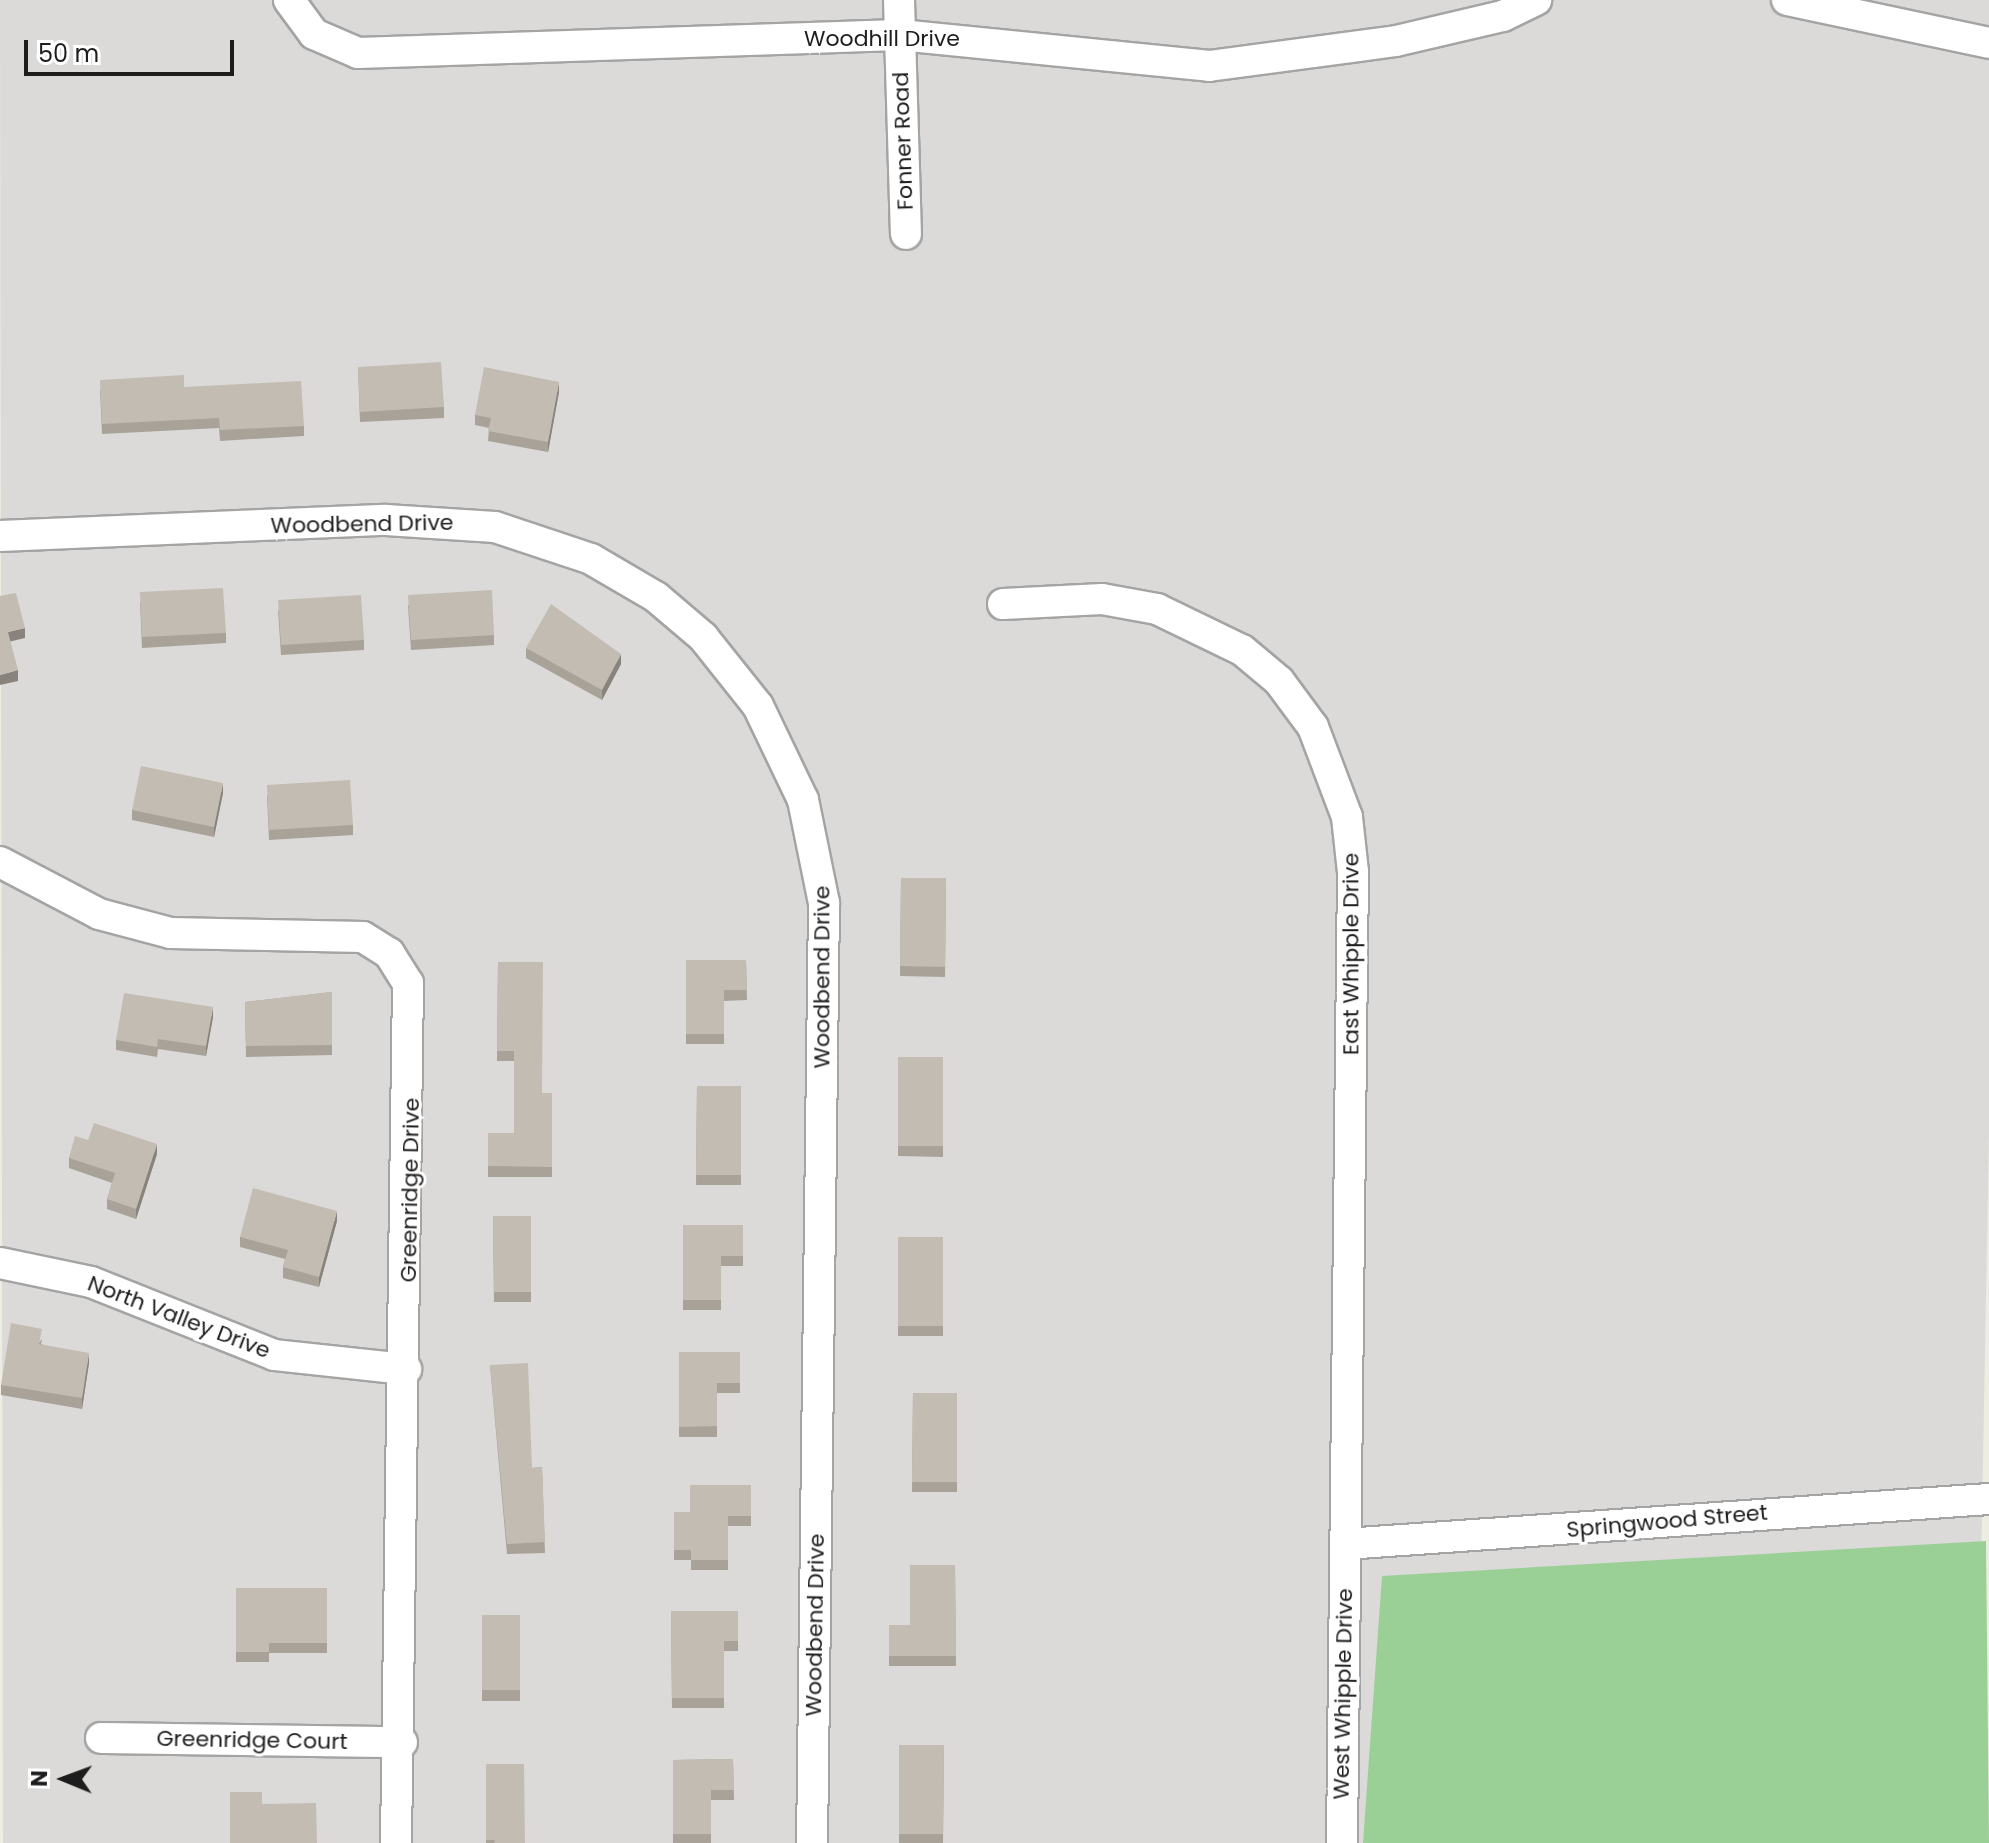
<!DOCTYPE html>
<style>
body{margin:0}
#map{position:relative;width:1989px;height:1843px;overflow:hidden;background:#eeede2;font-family:Poppins,sans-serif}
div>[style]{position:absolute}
.residential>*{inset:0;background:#dbdad9}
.forest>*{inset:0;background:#9acf95}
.roads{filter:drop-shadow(2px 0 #a4a4a4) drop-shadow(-2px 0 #a4a4a4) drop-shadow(0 2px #a4a4a4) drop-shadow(0 -2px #a4a4a4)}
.minor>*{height:30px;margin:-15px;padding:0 15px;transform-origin:15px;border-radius:15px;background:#fff}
.wall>*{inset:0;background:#a8a299}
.shaded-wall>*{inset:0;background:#88847d}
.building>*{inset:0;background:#c3bcb2}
span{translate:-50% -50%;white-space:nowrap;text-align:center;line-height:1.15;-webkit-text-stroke:6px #fff;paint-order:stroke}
.street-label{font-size:22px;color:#1d1d1d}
.north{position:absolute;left:24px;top:1739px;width:80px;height:80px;-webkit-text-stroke:6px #fff;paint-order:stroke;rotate:271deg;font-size:22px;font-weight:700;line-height:32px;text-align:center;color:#1d1d1d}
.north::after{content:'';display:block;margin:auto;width:28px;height:36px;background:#1d1d1d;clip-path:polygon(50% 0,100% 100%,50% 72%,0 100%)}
.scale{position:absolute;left:24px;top:40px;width:210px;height:36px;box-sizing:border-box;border:4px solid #1d1d1d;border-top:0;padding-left:10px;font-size:24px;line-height:28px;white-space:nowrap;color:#1d1d1d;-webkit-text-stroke:6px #fff;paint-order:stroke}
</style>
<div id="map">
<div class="residential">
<div style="clip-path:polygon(0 0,1989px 0,1989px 1132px,1976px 1843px,3px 1843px)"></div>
</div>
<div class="forest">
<div style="clip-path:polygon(1986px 1541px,1989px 1843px,1363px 1843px,1382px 1576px)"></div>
</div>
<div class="roads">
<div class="minor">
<div style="left:289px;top:0;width:42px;rotate:53.7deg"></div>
<div style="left:314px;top:34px;width:48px;rotate:23.4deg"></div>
<div style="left:358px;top:53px;width:542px;rotate:-1.9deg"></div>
<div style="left:900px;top:35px;width:311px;rotate:5.7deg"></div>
<div style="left:1209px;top:66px;width:189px;rotate:-7.6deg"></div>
<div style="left:1396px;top:41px;width:110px;rotate:-13.2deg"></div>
<div style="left:1503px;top:16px;width:37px;rotate:-26deg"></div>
<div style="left:899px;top:0;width:234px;rotate:88.3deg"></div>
<div style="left:1787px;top:0;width:207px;rotate:12deg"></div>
<div style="left:0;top:536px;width:386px;rotate:-2.4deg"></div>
<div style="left:386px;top:520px;width:109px;rotate:3.7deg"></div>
<div style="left:495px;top:527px;width:101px;rotate:18.4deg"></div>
<div style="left:591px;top:559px;width:75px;rotate:30.3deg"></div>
<div style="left:656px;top:597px;width:62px;rotate:40.4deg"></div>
<div style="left:703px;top:637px;width:88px;rotate:51.4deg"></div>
<div style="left:758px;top:706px;width:104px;rotate:64.4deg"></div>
<div style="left:803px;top:800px;width:105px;rotate:78.5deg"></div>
<div style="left:824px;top:903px;width:940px;rotate:90.73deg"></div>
<div style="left:1003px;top:604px;width:99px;rotate:-2.9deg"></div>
<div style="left:1102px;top:599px;width:56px;rotate:10.3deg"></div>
<div style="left:1157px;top:609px;width:94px;rotate:25.8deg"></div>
<div style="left:1242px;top:650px;width:48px;rotate:40deg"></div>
<div style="left:1279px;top:681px;width:57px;rotate:53.5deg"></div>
<div style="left:1313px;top:727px;width:96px;rotate:69.3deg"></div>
<div style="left:1347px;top:817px;width:55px;rotate:83.8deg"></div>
<div style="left:1353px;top:872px;width:971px;rotate:90.65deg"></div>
<div style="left:0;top:862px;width:112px;rotate:27.7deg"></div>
<div style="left:99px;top:914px;width:74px;rotate:14.8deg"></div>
<div style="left:171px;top:933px;width:192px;rotate:1.2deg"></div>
<div style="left:363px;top:937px;width:31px;rotate:32deg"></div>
<div style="left:389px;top:953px;width:36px;rotate:58deg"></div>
<div style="left:408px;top:983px;width:860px;rotate:90.8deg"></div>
<div style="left:0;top:1263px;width:93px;rotate:11.8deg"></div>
<div style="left:91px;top:1282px;width:197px;rotate:21.7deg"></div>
<div style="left:274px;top:1355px;width:133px;rotate:6.1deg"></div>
<div style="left:1345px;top:1544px;width:646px;rotate:-4deg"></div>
<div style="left:101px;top:1738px;width:301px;rotate:0.8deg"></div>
</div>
</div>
<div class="wall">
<div style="clip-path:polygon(358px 367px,444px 407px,444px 418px,360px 422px)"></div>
<div style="clip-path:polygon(184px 387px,304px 426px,304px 436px,220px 441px,219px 428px,102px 434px,100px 390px)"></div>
<div style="clip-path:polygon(559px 392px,548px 452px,488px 441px,489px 428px,475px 425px,475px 415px)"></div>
<div style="clip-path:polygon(140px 602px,226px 633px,226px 643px,142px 648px)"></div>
<div style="clip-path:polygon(408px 605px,494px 635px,494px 645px,411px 650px)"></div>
<div style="clip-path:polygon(278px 610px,364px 640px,364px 650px,281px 655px)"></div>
<div style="clip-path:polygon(526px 648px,621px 664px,602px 700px,526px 658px)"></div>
<div style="clip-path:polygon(223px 793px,214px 837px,132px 820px,132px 810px)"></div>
<div style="clip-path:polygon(267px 795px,353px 825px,353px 835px,269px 840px)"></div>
<div style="clip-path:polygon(901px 878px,946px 878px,945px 977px,900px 976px)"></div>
<div style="clip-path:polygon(686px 960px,746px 960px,747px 1000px,724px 1001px,724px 1044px,686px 1044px)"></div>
<div style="clip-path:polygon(498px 962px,542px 1093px,552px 1093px,552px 1177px,488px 1177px,488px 1133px,514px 1133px,514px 1061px,497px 1061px)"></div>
<div style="clip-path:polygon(332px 992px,332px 1055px,246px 1057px,245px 1002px)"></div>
<div style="clip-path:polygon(213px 1017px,206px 1056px,158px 1049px,157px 1057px,116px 1050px,116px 1040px)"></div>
<div style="clip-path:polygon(898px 1057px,943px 1057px,943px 1157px,898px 1156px)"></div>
<div style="clip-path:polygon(697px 1086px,741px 1086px,741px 1185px,696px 1185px)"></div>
<div style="clip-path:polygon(88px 1140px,157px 1154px,136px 1219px,107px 1209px,107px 1199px,112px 1183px,69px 1168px,69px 1158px)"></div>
<div style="clip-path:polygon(493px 1216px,531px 1216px,531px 1302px,494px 1302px)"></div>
<div style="clip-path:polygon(337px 1221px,319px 1287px,283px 1278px,283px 1267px,285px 1259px,240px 1247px,240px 1237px)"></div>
<div style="clip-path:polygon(683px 1225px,743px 1225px,743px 1266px,721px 1266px,721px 1310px,683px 1310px)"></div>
<div style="clip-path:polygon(898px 1237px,943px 1237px,943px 1336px,898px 1336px)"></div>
<div style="clip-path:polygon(42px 1339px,41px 1344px,89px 1363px,82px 1409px,1px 1395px,1px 1385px)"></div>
<div style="clip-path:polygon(679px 1352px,740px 1352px,740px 1393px,717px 1393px,717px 1437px,679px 1437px)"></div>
<div style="clip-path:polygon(490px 1365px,532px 1468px,542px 1467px,545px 1553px,507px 1554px)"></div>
<div style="clip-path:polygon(913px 1393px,957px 1393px,957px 1492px,912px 1492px)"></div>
<div style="clip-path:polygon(751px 1485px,751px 1526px,728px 1526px,728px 1570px,691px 1570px,691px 1560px,674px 1560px,674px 1512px,690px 1512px)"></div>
<div style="clip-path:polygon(955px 1565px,956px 1666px,889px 1666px,889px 1625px,910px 1625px)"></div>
<div style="clip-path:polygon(236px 1588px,327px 1588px,327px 1653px,269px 1653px,269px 1662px,236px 1662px)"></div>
<div style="clip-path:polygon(671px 1611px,738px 1611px,738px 1651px,724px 1651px,724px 1708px,672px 1708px)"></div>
<div style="clip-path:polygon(482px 1615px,520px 1615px,520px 1701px,482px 1701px)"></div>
<div style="clip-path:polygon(899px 1745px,944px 1745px,943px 1843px,899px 1843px)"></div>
<div style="clip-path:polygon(733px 1759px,734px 1800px,711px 1800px,711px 1843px,673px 1843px,673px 1760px)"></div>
<div style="clip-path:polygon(486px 1764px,525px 1843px,486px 1843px)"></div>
</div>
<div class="shaded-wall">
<div style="clip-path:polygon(559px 382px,559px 392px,548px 452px,548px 442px)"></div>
<div style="clip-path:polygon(25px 628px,25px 638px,8px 642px,8px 632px)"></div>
<div style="clip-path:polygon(621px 654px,621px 664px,602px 700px,602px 690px)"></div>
<div style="clip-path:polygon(18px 670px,18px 681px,0 685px,0 675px)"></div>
<div style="clip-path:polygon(223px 783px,223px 793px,214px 837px,214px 827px)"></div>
<div style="clip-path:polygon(213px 1007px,213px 1017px,206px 1056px,206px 1046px)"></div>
<div style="clip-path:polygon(157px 1144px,157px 1154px,136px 1219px,136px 1209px)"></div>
<div style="clip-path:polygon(337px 1211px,337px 1221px,319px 1287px,319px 1277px)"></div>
<div style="clip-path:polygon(89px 1353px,89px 1363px,82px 1409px,82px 1398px)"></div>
</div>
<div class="building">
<div style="clip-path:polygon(441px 362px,444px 407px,360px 412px,358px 367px)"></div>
<div style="clip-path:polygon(484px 367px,559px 382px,548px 442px,488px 431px,491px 418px,475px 415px)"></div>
<div style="clip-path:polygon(184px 375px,184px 387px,301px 381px,304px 426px,220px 430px,219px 418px,102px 424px,100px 380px)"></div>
<div style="clip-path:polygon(223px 588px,226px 633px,142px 637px,140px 592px)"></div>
<div style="clip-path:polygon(492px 590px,494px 635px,411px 640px,408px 595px)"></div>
<div style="clip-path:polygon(16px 593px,25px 628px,8px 632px,18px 670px,0 675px,0 596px)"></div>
<div style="clip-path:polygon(361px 595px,364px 640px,281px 645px,278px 600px)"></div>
<div style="clip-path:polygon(551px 604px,621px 654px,602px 690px,526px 648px)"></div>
<div style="clip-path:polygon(141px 766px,223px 783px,214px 827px,132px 810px)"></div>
<div style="clip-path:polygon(350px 780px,353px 825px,269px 830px,267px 785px)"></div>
<div style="clip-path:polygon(901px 878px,946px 878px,945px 967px,900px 966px)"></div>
<div style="clip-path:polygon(686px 960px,746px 960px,747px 990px,724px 990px,724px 1034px,686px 1034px)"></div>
<div style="clip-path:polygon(498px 962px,543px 962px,542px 1093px,552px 1093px,552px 1167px,488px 1166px,488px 1133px,514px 1133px,514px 1051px,497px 1051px)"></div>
<div style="clip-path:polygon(332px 992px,332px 1045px,246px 1046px,245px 1002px)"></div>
<div style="clip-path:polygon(124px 993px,213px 1007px,206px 1046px,158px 1039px,157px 1047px,116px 1040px)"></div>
<div style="clip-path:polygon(898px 1057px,943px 1057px,943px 1146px,898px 1146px)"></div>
<div style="clip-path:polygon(697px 1086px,741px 1086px,741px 1175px,696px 1175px)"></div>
<div style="clip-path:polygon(94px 1123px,157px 1144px,136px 1209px,107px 1199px,115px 1173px,69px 1158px,75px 1136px,88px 1140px)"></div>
<div style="clip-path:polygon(253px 1188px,337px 1211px,319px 1277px,283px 1267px,288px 1250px,240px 1237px)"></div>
<div style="clip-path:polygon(493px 1216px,531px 1216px,531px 1292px,494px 1292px)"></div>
<div style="clip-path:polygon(683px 1225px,743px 1225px,743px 1256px,721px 1256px,721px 1300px,683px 1300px)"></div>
<div style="clip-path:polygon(898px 1237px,943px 1237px,943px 1326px,898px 1326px)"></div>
<div style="clip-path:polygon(11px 1323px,42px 1329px,39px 1344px,89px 1353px,82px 1398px,1px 1385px)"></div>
<div style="clip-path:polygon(679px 1352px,740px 1352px,740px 1383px,717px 1383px,717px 1426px,679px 1427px)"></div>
<div style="clip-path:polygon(528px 1363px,532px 1468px,542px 1467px,545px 1542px,507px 1544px,490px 1365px)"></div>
<div style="clip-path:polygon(913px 1393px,957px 1393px,957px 1482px,912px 1482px)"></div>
<div style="clip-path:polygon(690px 1485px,751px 1485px,751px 1516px,728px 1516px,728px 1560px,691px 1560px,691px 1550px,674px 1550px,674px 1512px,690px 1512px)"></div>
<div style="clip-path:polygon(910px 1565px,955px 1565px,956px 1656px,889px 1656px,889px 1625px,910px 1625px)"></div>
<div style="clip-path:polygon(236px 1588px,327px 1588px,327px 1643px,269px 1643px,269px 1652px,236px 1652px)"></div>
<div style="clip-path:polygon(671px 1611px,738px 1611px,738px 1641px,724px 1641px,724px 1698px,672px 1698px)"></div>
<div style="clip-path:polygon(482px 1615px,520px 1615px,520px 1690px,482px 1690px)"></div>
<div style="clip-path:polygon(899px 1745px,944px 1745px,943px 1834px,899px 1834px)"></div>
<div style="clip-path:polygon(733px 1759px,734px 1790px,711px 1790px,711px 1834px,673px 1834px,673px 1760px)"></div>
<div style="clip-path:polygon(486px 1764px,524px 1764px,525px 1843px,494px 1843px,495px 1840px,486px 1840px)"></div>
<div style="clip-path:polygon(230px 1792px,262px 1792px,262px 1804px,316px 1803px,317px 1843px,230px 1843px)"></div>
</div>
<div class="street-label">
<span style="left:882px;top:39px">Woodhill Drive</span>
<span style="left:903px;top:141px;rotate:-92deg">Fonner Road</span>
<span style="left:362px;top:524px;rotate:-1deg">Woodbend Drive</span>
<span style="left:1351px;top:954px;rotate:-90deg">East Whipple Drive</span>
<span style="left:822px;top:977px;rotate:-90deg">Woodbend Drive</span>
<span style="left:410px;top:1190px;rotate:-89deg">Greenridge Drive</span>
<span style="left:179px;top:1317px;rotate:21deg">North Valley Drive</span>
<span style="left:1667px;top:1521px;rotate:-5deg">Springwood Street</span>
<span style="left:815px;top:1625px;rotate:-89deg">Woodbend Drive</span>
<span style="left:1343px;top:1694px;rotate:-89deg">West Whipple Drive</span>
<span style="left:252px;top:1740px;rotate:1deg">Greenridge Court</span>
</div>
<div class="north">N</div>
<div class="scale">50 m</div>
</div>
